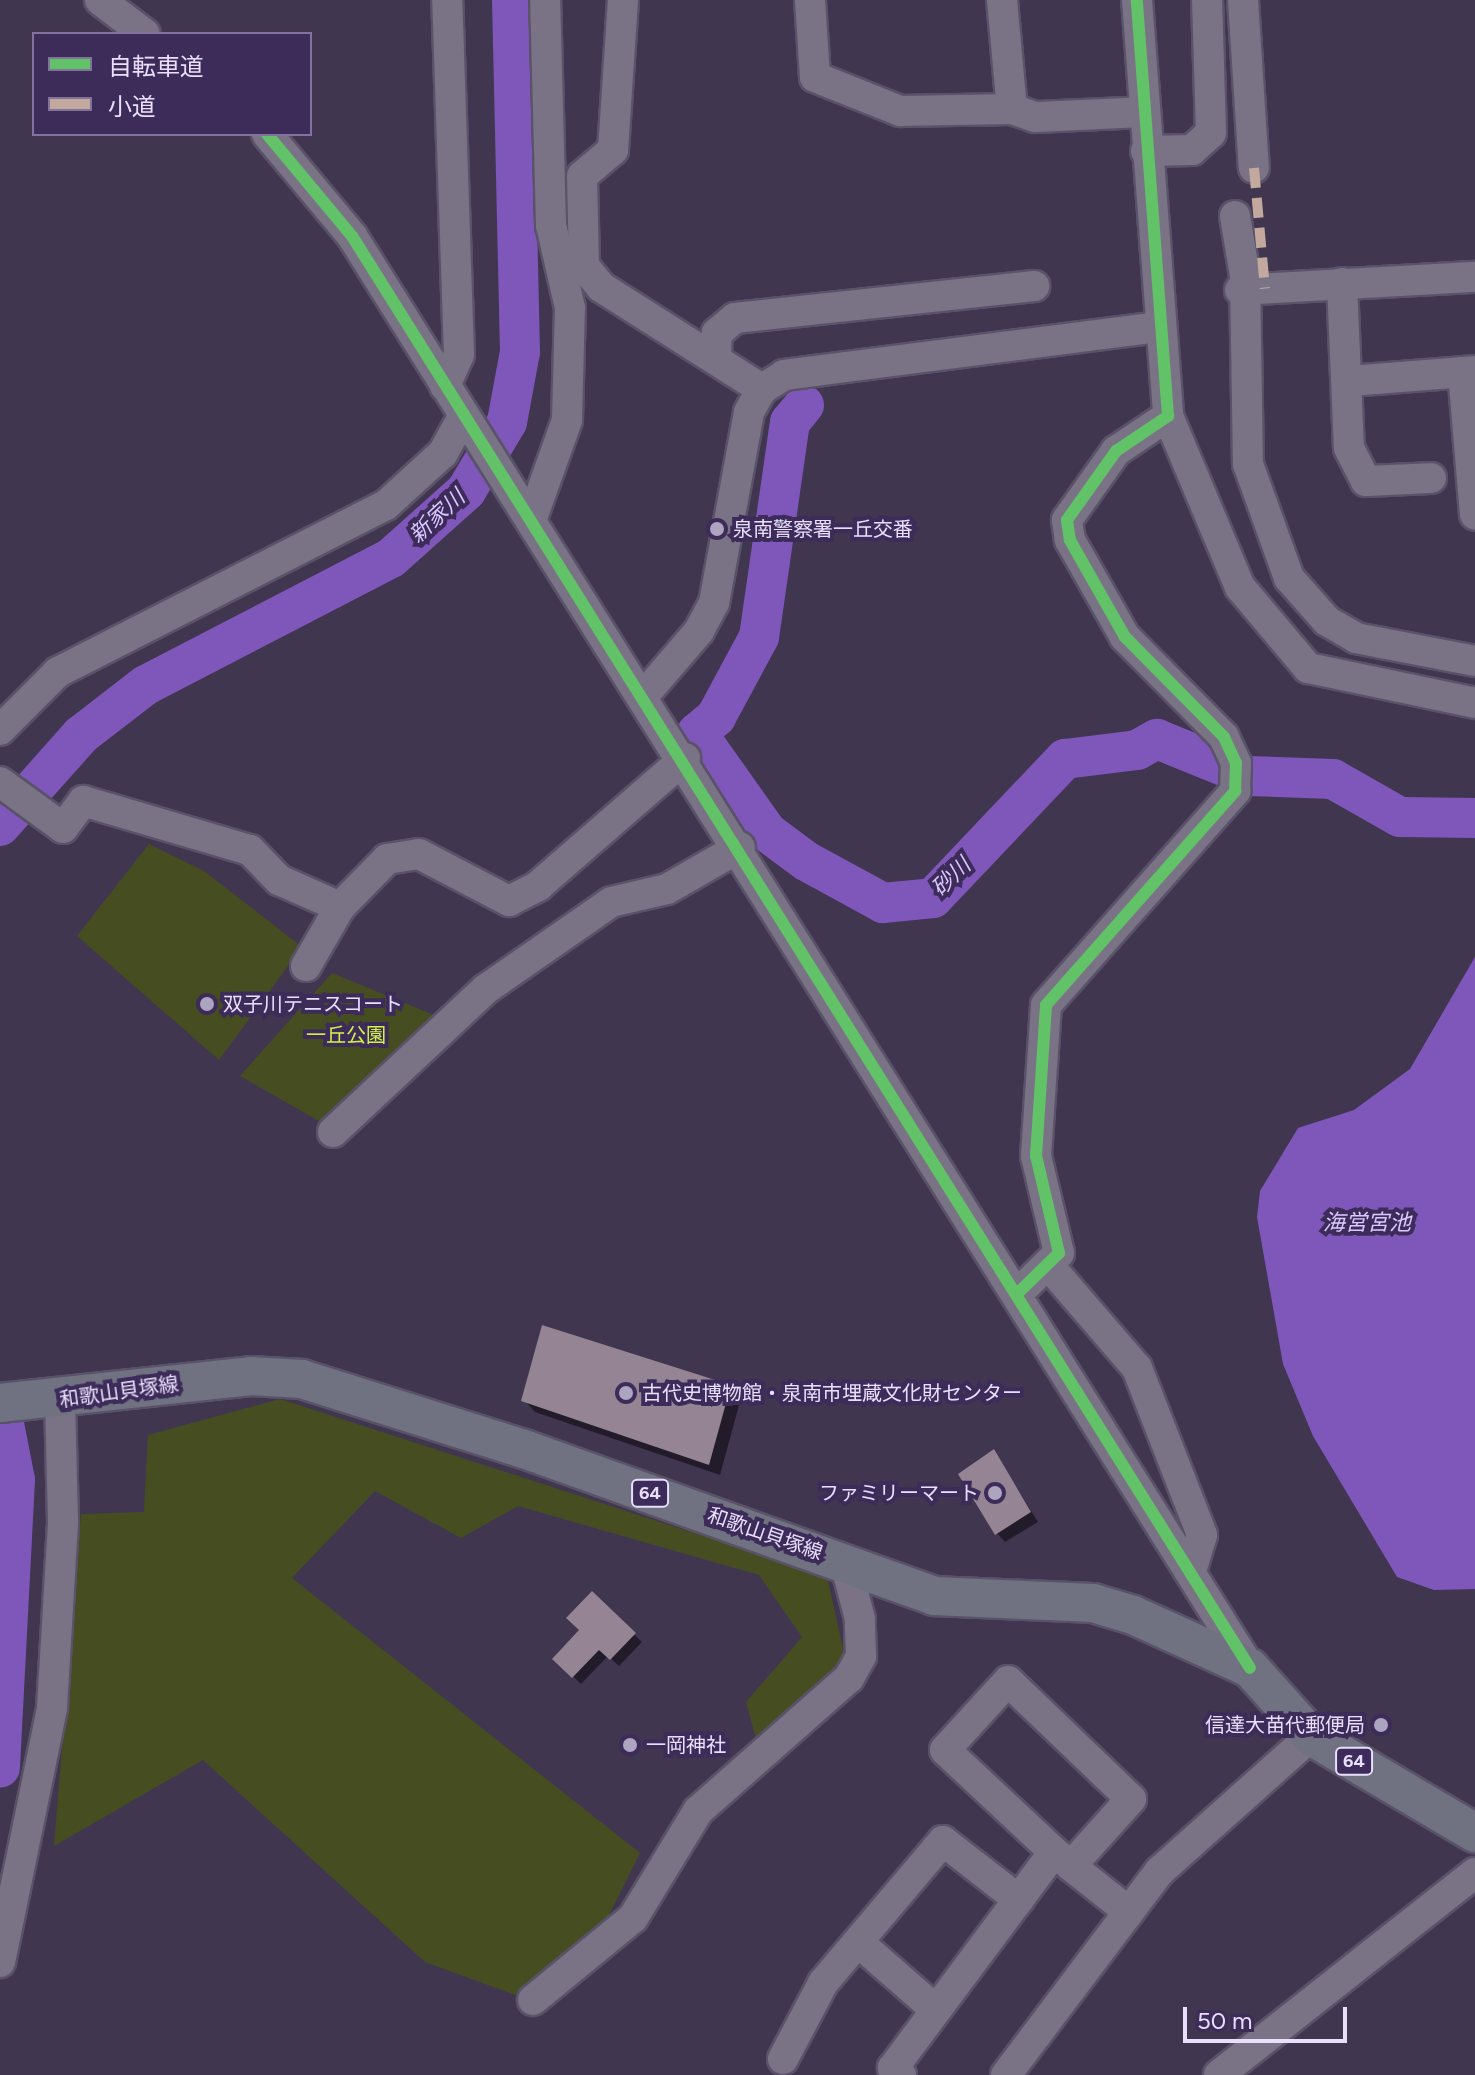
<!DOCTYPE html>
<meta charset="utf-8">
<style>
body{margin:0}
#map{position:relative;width:1475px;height:2075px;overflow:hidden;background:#403650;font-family:Figtree,"Noto Sans JP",sans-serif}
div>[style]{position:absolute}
.green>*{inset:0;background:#464e21}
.water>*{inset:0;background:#7f57ba}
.shadow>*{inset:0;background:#0007}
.river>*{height:40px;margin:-20px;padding:0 20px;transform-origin:20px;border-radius:20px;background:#7f57ba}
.building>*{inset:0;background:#958493}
.roads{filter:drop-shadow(2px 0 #5a5268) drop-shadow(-2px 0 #5a5268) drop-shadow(0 2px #5a5268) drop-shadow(0 -2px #5a5268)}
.minor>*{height:30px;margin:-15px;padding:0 15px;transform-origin:15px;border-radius:15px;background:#7a7386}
.major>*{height:38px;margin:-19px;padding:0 19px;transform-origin:19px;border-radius:19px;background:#707281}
.quiet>*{height:10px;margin-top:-5px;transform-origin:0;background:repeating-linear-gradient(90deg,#c3a89e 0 20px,transparent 0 30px)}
.cycleway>*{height:12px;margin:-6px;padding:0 6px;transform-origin:6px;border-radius:6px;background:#61c268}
.dots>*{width:22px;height:22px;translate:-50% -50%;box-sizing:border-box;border:4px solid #3d2b5a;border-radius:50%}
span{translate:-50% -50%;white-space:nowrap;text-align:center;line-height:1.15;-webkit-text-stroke:8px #3d2b5a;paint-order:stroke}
.shield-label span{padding:2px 6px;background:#3d2b5a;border:2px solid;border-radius:6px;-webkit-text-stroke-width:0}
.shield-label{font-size:18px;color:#e8dffc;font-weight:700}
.poi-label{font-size:20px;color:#e8dffc}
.left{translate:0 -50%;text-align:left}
.right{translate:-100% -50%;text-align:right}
.park-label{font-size:20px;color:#d0f245}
.street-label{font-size:20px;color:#e8dffc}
.water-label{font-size:22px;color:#dac8ff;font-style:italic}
.legend{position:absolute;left:32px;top:32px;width:280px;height:104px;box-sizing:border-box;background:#3d2b5a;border:2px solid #81739b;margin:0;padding:10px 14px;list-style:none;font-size:24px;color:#e8dffc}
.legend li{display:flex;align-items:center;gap:16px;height:40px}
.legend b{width:40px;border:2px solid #81739b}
.scale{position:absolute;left:1183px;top:2007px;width:164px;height:36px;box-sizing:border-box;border:4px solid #e8dffc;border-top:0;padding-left:10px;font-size:24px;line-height:28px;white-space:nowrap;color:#e8dffc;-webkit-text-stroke:6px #3d2b5a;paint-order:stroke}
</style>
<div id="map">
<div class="green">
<div style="clip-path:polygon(149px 844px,204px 871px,302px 947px,219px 1060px,77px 936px)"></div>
<div style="clip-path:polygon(332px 973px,441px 1018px,326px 1125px,240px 1076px)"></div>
<div style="clip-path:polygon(280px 1399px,827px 1576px,846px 1662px,758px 1746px,746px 1702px,802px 1637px,759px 1575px,518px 1506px,461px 1538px,375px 1491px,292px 1578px,640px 1853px,602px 1929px,518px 1996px,425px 1962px,203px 1760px,54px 1846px,81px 1514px,144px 1512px,148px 1435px)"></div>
</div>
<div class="water">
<div style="clip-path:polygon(1475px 957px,1475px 1589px,1434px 1590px,1397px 1577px,1313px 1436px,1283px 1364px,1257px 1217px,1260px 1191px,1298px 1128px,1354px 1110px,1410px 1069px)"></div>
</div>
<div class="shadow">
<div style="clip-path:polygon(730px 1387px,741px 1398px,720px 1475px,535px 1412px,524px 1400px)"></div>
<div style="clip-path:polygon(994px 1452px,1038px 1522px,1005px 1542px,997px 1533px)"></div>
<div style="clip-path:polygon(592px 1594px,642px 1642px,619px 1666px,608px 1656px,581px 1684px,555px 1659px,581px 1631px)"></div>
</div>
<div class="river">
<div style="left:804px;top:405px;width:22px;rotate:129deg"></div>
<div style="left:790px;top:422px;width:217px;rotate:98.2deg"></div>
<div style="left:759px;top:637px;width:91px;rotate:118.3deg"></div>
<div style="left:716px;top:717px;width:25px;rotate:140deg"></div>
<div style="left:697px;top:733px;width:121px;rotate:54.7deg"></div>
<div style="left:767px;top:832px;width:49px;rotate:36.6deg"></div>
<div style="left:806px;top:861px;width:88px;rotate:28.6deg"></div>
<div style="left:883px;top:903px;width:50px;rotate:-5.7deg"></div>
<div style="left:933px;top:898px;width:192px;rotate:-46.5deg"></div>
<div style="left:1065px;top:759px;width:73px;rotate:-7.1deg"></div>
<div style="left:1137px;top:750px;width:23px;rotate:-29deg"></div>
<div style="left:1157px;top:739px;width:98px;rotate:22.1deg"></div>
<div style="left:1248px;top:776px;width:85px;rotate:2deg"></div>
<div style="left:1333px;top:779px;width:77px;rotate:29.6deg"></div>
<div style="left:1400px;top:817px;width:75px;rotate:0.8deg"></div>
<div style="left:0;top:826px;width:122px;rotate:-48.3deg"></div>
<div style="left:81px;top:735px;width:82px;rotate:-37.6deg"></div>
<div style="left:146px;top:685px;width:276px;rotate:-27.4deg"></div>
<div style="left:391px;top:558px;width:101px;rotate:-41.8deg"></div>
<div style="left:466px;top:491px;width:80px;rotate:-59.3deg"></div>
<div style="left:507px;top:422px;width:71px;rotate:-79.5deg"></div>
<div style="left:520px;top:352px;width:352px;rotate:-91.3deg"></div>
<div style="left:0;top:1403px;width:78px;rotate:79deg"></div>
<div style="left:15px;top:1480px;width:288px;rotate:93deg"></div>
</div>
<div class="building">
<div style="clip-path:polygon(542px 1325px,731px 1385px,709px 1465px,521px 1401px)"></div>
<div style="clip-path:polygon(994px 1449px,1031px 1512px,995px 1535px,958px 1474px)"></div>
<div style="clip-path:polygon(592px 1591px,636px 1633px,610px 1660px,599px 1650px,572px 1678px,552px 1659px,579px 1630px,566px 1618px)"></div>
</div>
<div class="roads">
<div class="minor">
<div style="left:100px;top:0;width:56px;rotate:37.1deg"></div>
<div style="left:623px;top:0;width:150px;rotate:93.8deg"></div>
<div style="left:613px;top:150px;width:40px;rotate:140deg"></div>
<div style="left:582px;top:176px;width:90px;rotate:88.7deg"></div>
<div style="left:584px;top:266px;width:27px;rotate:51deg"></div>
<div style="left:601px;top:287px;width:191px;rotate:32.4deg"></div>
<div style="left:810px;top:0;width:77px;rotate:86.3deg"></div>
<div style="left:815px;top:77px;width:92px;rotate:21.8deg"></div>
<div style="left:900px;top:111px;width:112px;rotate:-1deg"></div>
<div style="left:1002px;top:0;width:109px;rotate:84.8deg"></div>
<div style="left:1012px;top:109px;width:24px;rotate:19deg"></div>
<div style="left:1035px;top:117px;width:109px;rotate:-2.6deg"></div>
<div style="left:1137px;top:0;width:417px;rotate:85.7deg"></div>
<div style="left:1168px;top:416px;width:186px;rotate:67.2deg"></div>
<div style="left:1240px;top:587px;width:106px;rotate:50deg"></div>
<div style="left:1308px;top:668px;width:171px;rotate:11.8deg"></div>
<div style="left:1243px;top:0;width:168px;rotate:86.3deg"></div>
<div style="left:267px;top:134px;width:133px;rotate:50.2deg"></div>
<div style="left:352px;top:236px;width:1690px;rotate:57.91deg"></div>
<div style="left:1146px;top:151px;width:46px;rotate:-1.2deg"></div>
<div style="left:1192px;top:150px;width:25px;rotate:-42deg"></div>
<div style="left:1211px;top:133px;width:133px;rotate:-91.7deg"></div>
<div style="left:1235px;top:216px;width:61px;rotate:80.5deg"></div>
<div style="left:1245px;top:276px;width:188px;rotate:89.1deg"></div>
<div style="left:1248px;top:464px;width:121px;rotate:70.2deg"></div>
<div style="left:1289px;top:578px;width:57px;rotate:48.5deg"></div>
<div style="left:1327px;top:621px;width:34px;rotate:30deg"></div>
<div style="left:1356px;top:638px;width:121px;rotate:10.9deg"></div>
<div style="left:1342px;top:283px;width:165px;rotate:87.6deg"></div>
<div style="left:1349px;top:448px;width:37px;rotate:63deg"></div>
<div style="left:1366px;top:481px;width:65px;rotate:-2.6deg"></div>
<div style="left:1240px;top:290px;width:235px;rotate:-3.2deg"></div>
<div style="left:716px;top:356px;width:23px;rotate:-88deg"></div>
<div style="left:717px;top:333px;width:23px;rotate:-40deg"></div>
<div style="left:735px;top:318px;width:301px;rotate:-6.1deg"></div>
<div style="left:1463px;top:372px;width:143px;rotate:85.2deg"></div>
<div style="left:1349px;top:381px;width:126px;rotate:-4.5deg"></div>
<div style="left:445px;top:386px;width:34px;rotate:-66deg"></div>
<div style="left:459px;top:355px;width:355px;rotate:-91.9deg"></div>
<div style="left:532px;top:518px;width:104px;rotate:-70.3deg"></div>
<div style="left:567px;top:420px;width:112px;rotate:-88.5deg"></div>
<div style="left:570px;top:308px;width:85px;rotate:-102.9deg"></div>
<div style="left:551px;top:225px;width:225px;rotate:-91.5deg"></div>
<div style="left:645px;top:694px;width:83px;rotate:-49.4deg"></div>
<div style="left:699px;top:631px;width:32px;rotate:-62deg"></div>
<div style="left:714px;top:603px;width:194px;rotate:-79.6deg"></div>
<div style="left:749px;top:412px;width:26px;rotate:-61deg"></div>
<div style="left:762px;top:389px;width:26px;rotate:-32deg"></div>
<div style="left:784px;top:375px;width:377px;rotate:-7.3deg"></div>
<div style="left:0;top:730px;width:82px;rotate:-45deg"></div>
<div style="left:58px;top:672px;width:368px;rotate:-27deg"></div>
<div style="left:386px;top:505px;width:77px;rotate:-42.4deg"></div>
<div style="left:443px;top:453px;width:43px;rotate:-61.1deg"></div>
<div style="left:0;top:782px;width:78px;rotate:36.1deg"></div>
<div style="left:63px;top:828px;width:34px;rotate:-53deg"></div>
<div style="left:83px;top:801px;width:174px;rotate:16.4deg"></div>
<div style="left:250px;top:850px;width:42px;rotate:46deg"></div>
<div style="left:279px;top:880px;width:67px;rotate:23.9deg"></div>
<div style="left:306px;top:966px;width:68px;rotate:-60deg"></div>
<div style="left:340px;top:907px;width:67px;rotate:-45.6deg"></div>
<div style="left:387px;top:859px;width:32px;rotate:-9deg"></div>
<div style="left:419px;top:854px;width:102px;rotate:27.6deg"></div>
<div style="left:509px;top:901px;width:33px;rotate:-27deg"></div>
<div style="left:538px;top:886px;width:195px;rotate:-41deg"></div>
<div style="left:333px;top:1132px;width:209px;rotate:-43.1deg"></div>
<div style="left:486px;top:989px;width:152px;rotate:-34.8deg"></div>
<div style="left:611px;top:902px;width:57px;rotate:-13.1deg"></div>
<div style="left:667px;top:889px;width:84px;rotate:-29.9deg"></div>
<div style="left:1050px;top:1267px;width:133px;rotate:49.3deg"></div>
<div style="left:1137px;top:1368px;width:179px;rotate:68.7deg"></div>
<div style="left:1202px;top:1535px;width:38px;rotate:107deg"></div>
<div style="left:1019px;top:1292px;width:56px;rotate:-44.3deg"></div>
<div style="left:1059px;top:1253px;width:100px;rotate:-103.3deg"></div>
<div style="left:1036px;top:1156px;width:151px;rotate:-86.2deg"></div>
<div style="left:1046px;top:1005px;width:286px;rotate:-48.5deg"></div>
<div style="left:1235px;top:791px;width:28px;rotate:-88deg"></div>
<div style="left:1236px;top:763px;width:29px;rotate:-115deg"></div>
<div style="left:1224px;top:737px;width:141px;rotate:-134.7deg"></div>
<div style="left:1125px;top:637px;width:112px;rotate:-119.6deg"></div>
<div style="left:1070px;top:540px;width:20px;rotate:-99deg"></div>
<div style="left:1067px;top:520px;width:85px;rotate:-54.6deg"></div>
<div style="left:1116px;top:451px;width:63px;rotate:-33.9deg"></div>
<div style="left:1071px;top:1866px;width:90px;rotate:-48.2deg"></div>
<div style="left:1131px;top:1799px;width:170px;rotate:-136.2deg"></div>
<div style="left:1008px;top:1681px;width:93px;rotate:132.4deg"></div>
<div style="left:945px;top:1750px;width:149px;rotate:43.1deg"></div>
<div style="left:1054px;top:1852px;width:22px;rotate:39deg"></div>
<div style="left:1071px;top:1866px;width:74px;rotate:38.4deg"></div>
<div style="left:858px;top:1942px;width:103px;rotate:41.1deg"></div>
<div style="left:0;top:1962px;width:259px;rotate:-78.4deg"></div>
<div style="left:52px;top:1708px;width:186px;rotate:-86.6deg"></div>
<div style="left:63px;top:1522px;width:121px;rotate:-91.4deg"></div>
<div style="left:533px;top:2000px;width:129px;rotate:-39.4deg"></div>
<div style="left:633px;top:1918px;width:125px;rotate:-58.7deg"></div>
<div style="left:698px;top:1811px;width:201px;rotate:-41.4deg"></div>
<div style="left:849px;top:1678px;width:25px;rotate:-61deg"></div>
<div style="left:861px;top:1656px;width:37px;rotate:-92deg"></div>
<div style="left:860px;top:1619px;width:59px;rotate:-104.7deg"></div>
<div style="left:783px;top:2059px;width:86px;rotate:-62.2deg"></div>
<div style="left:823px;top:1983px;width:186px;rotate:-49.8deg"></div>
<div style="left:943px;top:1841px;width:96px;rotate:37.8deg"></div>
<div style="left:901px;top:2075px;width:11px;rotate:-139deg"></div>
<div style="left:893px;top:2068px;width:269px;rotate:-53.3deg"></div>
<div style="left:1006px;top:2075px;width:256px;rotate:-53deg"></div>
<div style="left:1160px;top:1871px;width:203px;rotate:-41.8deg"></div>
<div style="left:1219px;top:2075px;width:326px;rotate:-38.3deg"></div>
</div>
<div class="major">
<div style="left:0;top:1403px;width:252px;rotate:-6.1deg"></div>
<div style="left:251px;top:1376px;width:51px;rotate:3.4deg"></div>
<div style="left:302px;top:1379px;width:233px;rotate:17.5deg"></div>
<div style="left:524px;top:1449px;width:436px;rotate:19.7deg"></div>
<div style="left:934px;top:1596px;width:159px;rotate:2.5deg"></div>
<div style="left:1093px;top:1603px;width:42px;rotate:16.7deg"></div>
<div style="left:1133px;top:1615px;width:128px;rotate:24.4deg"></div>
<div style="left:1250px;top:1668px;width:91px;rotate:48.1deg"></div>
<div style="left:1311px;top:1736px;width:191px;rotate:30.6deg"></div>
</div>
</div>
<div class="quiet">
<div style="left:1254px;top:168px;width:121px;rotate:84.8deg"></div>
</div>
<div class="cycleway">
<div style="left:267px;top:134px;width:133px;rotate:50.2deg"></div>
<div style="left:352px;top:236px;width:1690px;rotate:57.91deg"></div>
<div style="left:1019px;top:1292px;width:56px;rotate:-44.3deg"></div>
<div style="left:1059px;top:1253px;width:100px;rotate:-103.3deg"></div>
<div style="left:1036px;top:1156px;width:151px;rotate:-86.2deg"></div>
<div style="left:1046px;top:1005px;width:286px;rotate:-48.5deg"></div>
<div style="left:1235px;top:791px;width:28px;rotate:-88deg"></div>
<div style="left:1236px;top:763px;width:29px;rotate:-115deg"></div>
<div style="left:1224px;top:737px;width:141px;rotate:-134.7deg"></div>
<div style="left:1125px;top:637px;width:112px;rotate:-119.6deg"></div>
<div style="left:1070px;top:540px;width:20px;rotate:-99deg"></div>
<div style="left:1067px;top:520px;width:85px;rotate:-54.6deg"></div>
<div style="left:1116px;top:451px;width:63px;rotate:-33.9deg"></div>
<div style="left:1168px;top:416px;width:417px;rotate:-94.3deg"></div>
</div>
<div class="dots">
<div style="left:717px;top:529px;background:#ada4c0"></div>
<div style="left:207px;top:1004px;background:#ada4c0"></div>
<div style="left:626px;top:1393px;background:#ada4c0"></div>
<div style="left:995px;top:1493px;background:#ada4c0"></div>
<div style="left:1381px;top:1725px;background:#ada4c0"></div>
<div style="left:630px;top:1745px;background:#ada4c0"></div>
</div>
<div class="shield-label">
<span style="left:650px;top:1493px">64</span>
<span style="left:1354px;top:1761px">64</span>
</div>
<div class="poi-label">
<span class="left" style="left:733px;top:529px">泉南警察署一丘交番</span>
<span class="left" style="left:223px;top:1004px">双子川テニスコート</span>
<span class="left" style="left:642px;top:1393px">古代史博物館・泉南市埋蔵文化財センター</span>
<span class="right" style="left:979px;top:1493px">ファミリーマート</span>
<span class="right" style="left:1365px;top:1725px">信達大苗代郵便局</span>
<span class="left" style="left:646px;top:1745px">一岡神社</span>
</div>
<div class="park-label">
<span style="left:346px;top:1035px">一丘公園</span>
</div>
<div class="street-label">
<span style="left:119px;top:1392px;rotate:-8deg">和歌山貝塚線</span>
<span style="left:765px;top:1534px;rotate:19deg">和歌山貝塚線</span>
</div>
<div class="water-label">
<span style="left:437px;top:516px;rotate:-43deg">新家川</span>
<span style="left:951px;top:877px;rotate:-44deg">砂川</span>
<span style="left:1367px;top:1223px">海営宮池</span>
</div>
<ul class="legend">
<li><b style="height:10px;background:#61c268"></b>自転車道</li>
<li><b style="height:10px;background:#c3a89e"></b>小道</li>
</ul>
<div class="scale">50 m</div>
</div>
